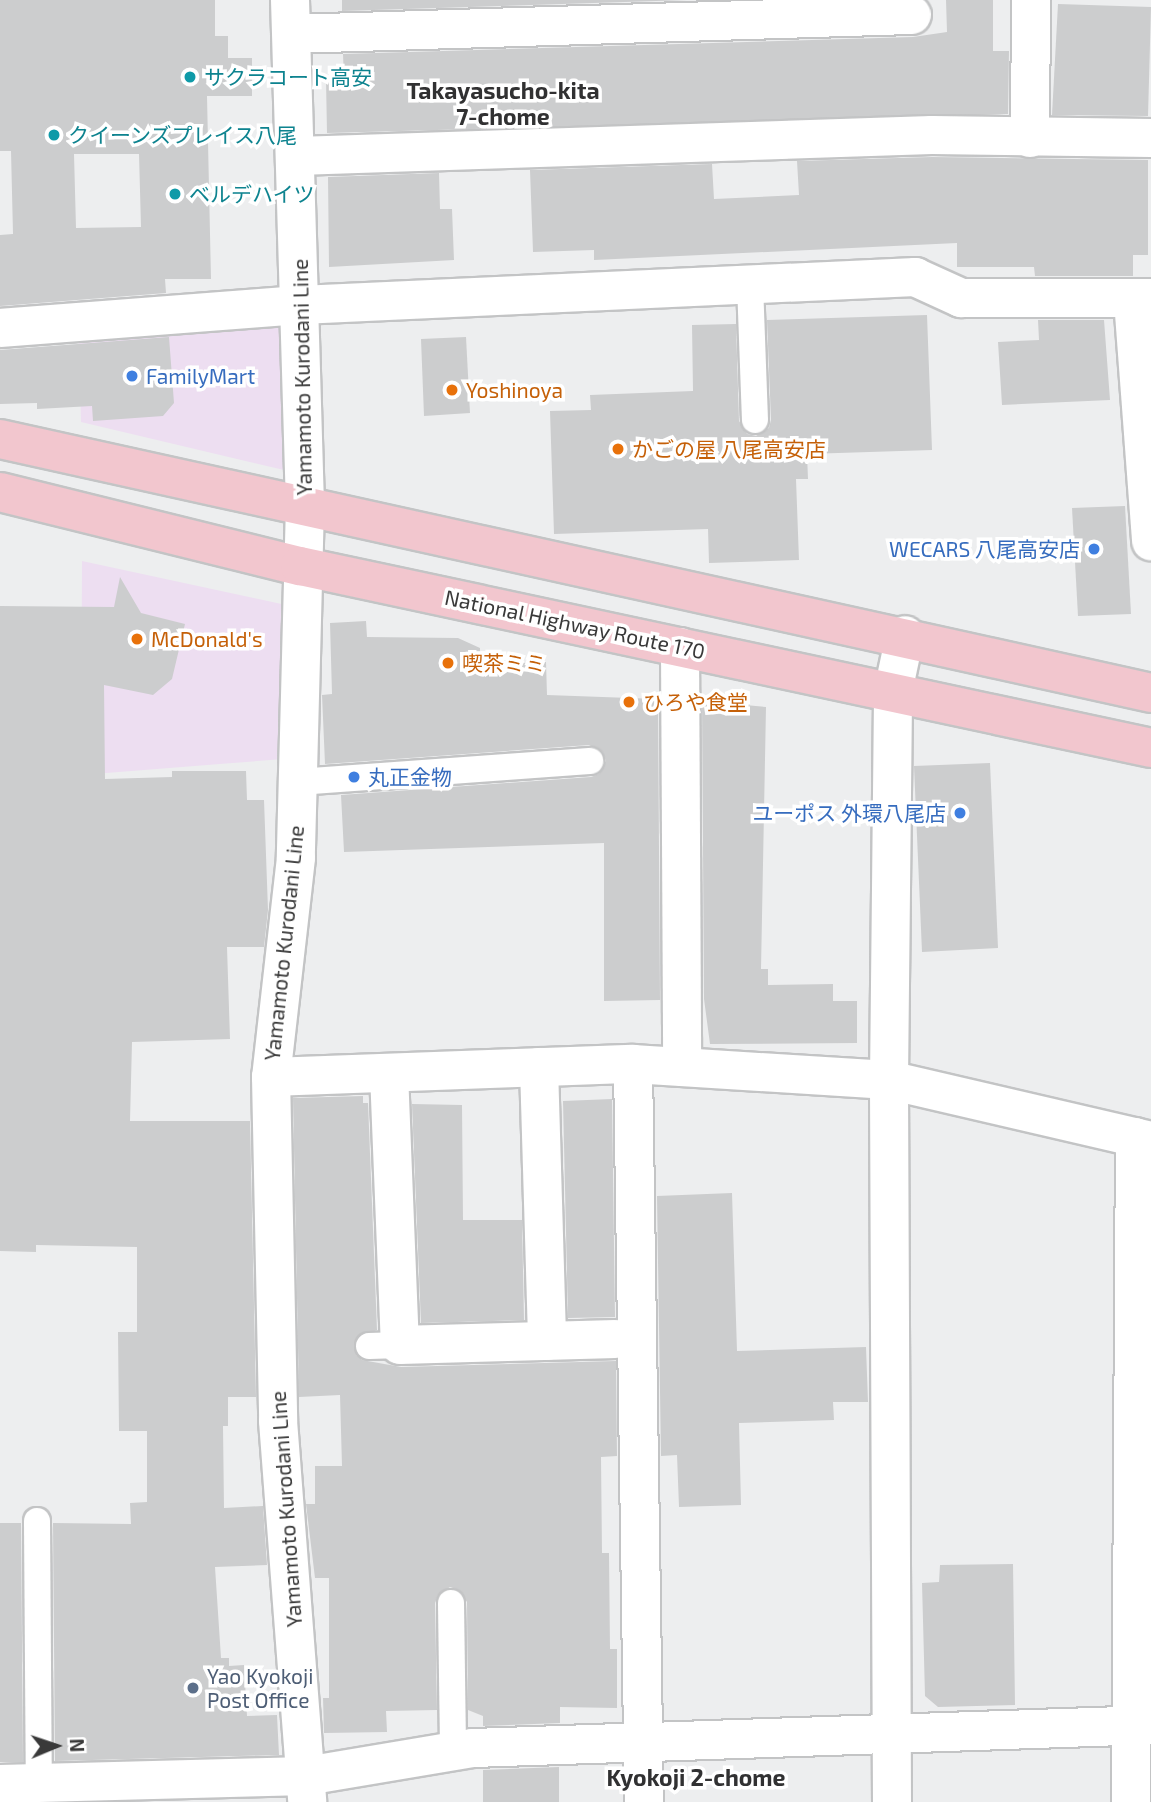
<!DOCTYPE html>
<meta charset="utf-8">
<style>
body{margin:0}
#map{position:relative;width:1151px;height:1802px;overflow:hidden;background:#edeeef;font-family:"Exo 2","Noto Sans JP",sans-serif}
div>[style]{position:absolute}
.commercial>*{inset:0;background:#eddef1}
.building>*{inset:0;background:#cccdce}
.roads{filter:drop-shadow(2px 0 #c3c4c5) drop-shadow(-2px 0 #c3c4c5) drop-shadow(0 2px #c3c4c5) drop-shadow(0 -2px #c3c4c5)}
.service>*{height:26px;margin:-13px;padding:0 13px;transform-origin:13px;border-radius:13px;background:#fff}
.minor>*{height:38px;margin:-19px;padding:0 19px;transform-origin:19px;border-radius:19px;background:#fff}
.secondary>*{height:38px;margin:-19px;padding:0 19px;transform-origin:19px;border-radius:19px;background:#fff}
.trunk>*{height:38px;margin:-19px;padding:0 19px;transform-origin:19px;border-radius:19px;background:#f2c6ce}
.dots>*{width:19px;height:19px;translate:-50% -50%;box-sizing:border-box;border:4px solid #fff;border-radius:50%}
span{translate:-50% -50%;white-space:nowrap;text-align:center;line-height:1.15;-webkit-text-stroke:7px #fff;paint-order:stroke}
.culture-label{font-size:21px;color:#0d838f}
.left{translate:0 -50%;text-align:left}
.shop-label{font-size:21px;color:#366cbe}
.right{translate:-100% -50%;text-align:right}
.street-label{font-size:21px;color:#393939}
.food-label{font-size:21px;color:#c56008}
.service-label{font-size:21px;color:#4e5e75}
.neighbourhood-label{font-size:23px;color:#313132;font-weight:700}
.north{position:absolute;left:21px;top:1711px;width:70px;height:70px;-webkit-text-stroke:5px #fff;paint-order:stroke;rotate:88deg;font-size:19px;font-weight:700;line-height:28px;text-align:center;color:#393939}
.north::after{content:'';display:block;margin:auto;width:24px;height:32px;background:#393939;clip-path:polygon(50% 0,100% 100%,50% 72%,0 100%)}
</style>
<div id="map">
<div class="commercial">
<div style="clip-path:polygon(287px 323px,284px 470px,81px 422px,79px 341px)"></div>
<div style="clip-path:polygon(82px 561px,286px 605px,283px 759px,81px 775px)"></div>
</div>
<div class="building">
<div style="clip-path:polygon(evenodd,0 0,215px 0,215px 36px,228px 36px,228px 58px,252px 58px,252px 96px,207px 96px,211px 279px,165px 279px,166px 293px,0 306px,0 235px,13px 234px,11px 151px,0 151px,0 0,74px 154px,139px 154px,141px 227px,76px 228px,74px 154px)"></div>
<div style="clip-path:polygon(342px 0,687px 0,342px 11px)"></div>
<div style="clip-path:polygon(946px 0,993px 0,993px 51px,1009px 51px,1008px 114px,327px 133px,326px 80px,344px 80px,343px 54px,913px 37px,947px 32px)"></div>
<div style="clip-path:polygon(1058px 4px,1151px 7px,1148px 116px,1052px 115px)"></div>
<div style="clip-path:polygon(932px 157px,1148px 160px,1148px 255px,1133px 255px,1133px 276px,1035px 276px,1034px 267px,957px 267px,957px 243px,594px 260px,594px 250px,533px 252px,530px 170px,712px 164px,714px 199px,799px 195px,797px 161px)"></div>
<div style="clip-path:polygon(439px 173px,440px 209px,452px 209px,454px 260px,329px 267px,328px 177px)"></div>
<div style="clip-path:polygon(927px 315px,932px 450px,807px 454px,808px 479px,796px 479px,799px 560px,709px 563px,708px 529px,554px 534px,550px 411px,591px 410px,590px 395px,693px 391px,692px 325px,736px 324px,739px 421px,747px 434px,756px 436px,769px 428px,771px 420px,767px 320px)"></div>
<div style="clip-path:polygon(1038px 320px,1104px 320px,1110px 400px,1002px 405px,998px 342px,1039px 340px)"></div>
<div style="clip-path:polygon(169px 337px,174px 403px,163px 416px,93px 421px,92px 406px,37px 409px,37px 403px,0 404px,0 350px)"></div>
<div style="clip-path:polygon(466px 337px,470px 413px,424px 416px,421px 339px)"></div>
<div style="clip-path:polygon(1125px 506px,1131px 614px,1078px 616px,1072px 508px)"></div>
<div style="clip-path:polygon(120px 577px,141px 613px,185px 624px,172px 679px,153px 695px,104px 685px,105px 779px,172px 777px,172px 771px,246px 771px,247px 800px,264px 800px,268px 910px,264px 947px,227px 947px,230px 1039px,132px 1042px,130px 1121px,250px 1121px,256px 1397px,228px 1397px,228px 1426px,223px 1426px,224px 1508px,263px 1506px,267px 1565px,215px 1567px,221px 1658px,229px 1658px,229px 1666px,244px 1665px,247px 1716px,277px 1715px,279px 1755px,55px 1761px,53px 1523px,131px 1524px,130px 1503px,147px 1502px,147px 1431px,119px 1431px,118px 1332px,137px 1332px,137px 1247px,36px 1245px,36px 1252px,0 1251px,0 606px,114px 607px)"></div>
<div style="clip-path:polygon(366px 621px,367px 637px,458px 638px,480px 648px,480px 654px,522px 658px,522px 663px,546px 662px,547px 695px,658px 699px,660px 1000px,604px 1001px,604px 843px,344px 852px,341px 795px,591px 777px,599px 774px,606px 761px,603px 752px,589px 745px,325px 764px,322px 695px,332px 694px,330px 623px)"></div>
<div style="clip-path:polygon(702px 701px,766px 707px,761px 969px,768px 969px,768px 985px,833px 984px,833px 1001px,857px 1001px,857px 1043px,710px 1044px,704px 999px)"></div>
<div style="clip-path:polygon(990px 763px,998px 948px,922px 952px,914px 766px)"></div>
<div style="clip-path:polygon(363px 1096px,363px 1103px,368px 1103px,377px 1330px,356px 1338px,356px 1355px,362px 1360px,401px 1367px,616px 1361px,617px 1456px,601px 1457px,602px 1553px,609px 1553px,610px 1649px,617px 1649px,617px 1708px,560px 1707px,560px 1723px,483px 1726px,483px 1716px,468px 1710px,467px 1602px,459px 1590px,450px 1587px,438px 1595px,435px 1603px,437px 1710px,386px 1711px,387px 1732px,324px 1733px,323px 1698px,329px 1698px,329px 1578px,315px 1578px,306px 1504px,315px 1504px,315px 1466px,342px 1466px,340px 1395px,299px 1397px,293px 1098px)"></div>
<div style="clip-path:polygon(612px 1099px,615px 1317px,568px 1318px,563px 1101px)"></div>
<div style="clip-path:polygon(412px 1104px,462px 1105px,463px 1220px,522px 1220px,524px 1320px,421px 1323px)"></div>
<div style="clip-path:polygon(732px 1193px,737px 1351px,866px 1347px,868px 1402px,833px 1402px,834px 1420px,739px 1423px,741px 1505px,679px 1507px,677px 1455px,661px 1456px,657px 1196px)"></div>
<div style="clip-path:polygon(0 1523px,21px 1523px,23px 1762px,0 1762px)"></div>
<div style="clip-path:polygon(1013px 1564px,1015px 1705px,938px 1707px,925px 1696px,922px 1583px,939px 1582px,940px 1565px)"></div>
<div style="clip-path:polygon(559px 1767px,559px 1802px,483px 1802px,483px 1770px)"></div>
</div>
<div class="roads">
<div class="service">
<div style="left:750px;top:284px;width:136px;rotate:87.9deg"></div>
<div style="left:297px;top:782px;width:294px;rotate:-4.1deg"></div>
<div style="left:369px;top:1346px;width:31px;rotate:-2deg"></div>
<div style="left:37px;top:1521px;width:262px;rotate:89.6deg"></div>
<div style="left:451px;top:1603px;width:148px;rotate:89.2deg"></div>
</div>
<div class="minor">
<div style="left:292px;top:34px;width:620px;rotate:-1.76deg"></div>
<div style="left:1030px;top:138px;width:138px;rotate:-89.6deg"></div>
<div style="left:297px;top:156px;width:635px;rotate:-1.89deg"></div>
<div style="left:932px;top:135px;width:219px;rotate:0.8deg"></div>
<div style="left:1133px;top:300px;width:242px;rotate:85.7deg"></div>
<div style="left:0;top:328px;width:301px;rotate:-4.4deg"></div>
<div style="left:300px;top:305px;width:616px;rotate:-2.61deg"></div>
<div style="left:915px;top:277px;width:51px;rotate:24.5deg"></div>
<div style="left:961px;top:298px;width:190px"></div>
<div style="left:680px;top:647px;width:420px;rotate:89.7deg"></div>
<div style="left:633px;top:1064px;width:738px;rotate:89.15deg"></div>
<div style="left:539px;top:1067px;width:274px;rotate:88.3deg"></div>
<div style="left:389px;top:1073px;width:272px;rotate:87.7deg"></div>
<div style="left:400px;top:1345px;width:215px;rotate:-1.6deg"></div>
<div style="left:271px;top:1077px;width:362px;rotate:-2.1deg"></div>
<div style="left:633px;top:1064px;width:256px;rotate:3.6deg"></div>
<div style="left:889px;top:1080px;width:269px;rotate:13.1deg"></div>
<div style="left:0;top:1784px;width:306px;rotate:-1.5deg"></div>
<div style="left:306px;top:1776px;width:169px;rotate:-9.5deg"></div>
<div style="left:473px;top:1748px;width:678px;rotate:-1.94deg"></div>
<div style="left:892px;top:1802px;width:722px;rotate:-90.24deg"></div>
<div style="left:889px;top:1080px;width:388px;rotate:-89.4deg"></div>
<div style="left:893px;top:692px;width:58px;rotate:-78.1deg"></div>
<div style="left:1131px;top:1802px;width:665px;rotate:-89.66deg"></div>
</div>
<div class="secondary">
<div style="left:290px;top:0;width:505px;rotate:88.3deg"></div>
<div style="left:305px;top:505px;width:353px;rotate:91.5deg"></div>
<div style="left:296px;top:858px;width:220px;rotate:96.5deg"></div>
<div style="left:271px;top:1077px;width:344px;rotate:88.8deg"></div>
<div style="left:278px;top:1421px;width:382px;rotate:85.6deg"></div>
</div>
<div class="trunk">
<div style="left:0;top:439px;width:1179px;rotate:12.44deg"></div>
<div style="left:0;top:492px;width:309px;rotate:13.9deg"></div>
<div style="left:300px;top:566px;width:870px;rotate:12.07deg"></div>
</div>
</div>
<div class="dots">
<div style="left:190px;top:77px;background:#0f9aa8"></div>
<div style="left:54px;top:135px;background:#0f9aa8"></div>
<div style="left:175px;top:194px;background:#0f9aa8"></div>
<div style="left:132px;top:376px;background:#3f7fe0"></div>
<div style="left:452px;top:390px;background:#e8710a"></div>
<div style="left:618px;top:449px;background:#e8710a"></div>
<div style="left:1094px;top:549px;background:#3f7fe0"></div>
<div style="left:137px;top:639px;background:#e8710a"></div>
<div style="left:448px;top:663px;background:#e8710a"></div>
<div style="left:629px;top:702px;background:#e8710a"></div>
<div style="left:354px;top:777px;background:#3f7fe0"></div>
<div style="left:960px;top:813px;background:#3f7fe0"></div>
<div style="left:193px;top:1688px;background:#5c6f8a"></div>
</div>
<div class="culture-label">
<span class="left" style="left:204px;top:77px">サクラコート高安</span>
<span class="left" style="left:68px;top:135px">クイーンズプレイス八尾</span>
<span class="left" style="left:189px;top:194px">ベルデハイツ</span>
</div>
<div class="shop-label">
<span class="left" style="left:146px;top:376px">FamilyMart</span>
<span class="right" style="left:1080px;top:549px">WECARS 八尾高安店</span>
<span class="left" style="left:368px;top:777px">丸正金物</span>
<span class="right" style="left:946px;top:813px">ユーポス 外環八尾店</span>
</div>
<div class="street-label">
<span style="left:302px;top:377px;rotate:-91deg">Yamamoto Kurodani Line</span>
<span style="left:575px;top:624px;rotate:12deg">National Highway Route 170</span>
<span style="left:284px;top:943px;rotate:-84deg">Yamamoto Kurodani Line</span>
<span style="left:286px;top:1509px;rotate:-94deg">Yamamoto Kurodani Line</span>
</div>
<div class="food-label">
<span class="left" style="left:466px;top:390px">Yoshinoya</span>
<span class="left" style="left:632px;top:449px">かごの屋 八尾高安店</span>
<span class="left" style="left:151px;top:639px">McDonald's</span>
<span class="left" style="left:462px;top:663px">喫茶ミミ</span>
<span class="left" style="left:643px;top:702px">ひろや食堂</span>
</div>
<div class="service-label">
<span class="left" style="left:207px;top:1688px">Yao Kyokoji<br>Post Office</span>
</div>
<div class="neighbourhood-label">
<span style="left:503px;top:103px">Takayasucho-kita<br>7-chome</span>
<span style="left:696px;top:1777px">Kyokoji 2-chome</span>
</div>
<div class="north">N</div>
</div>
